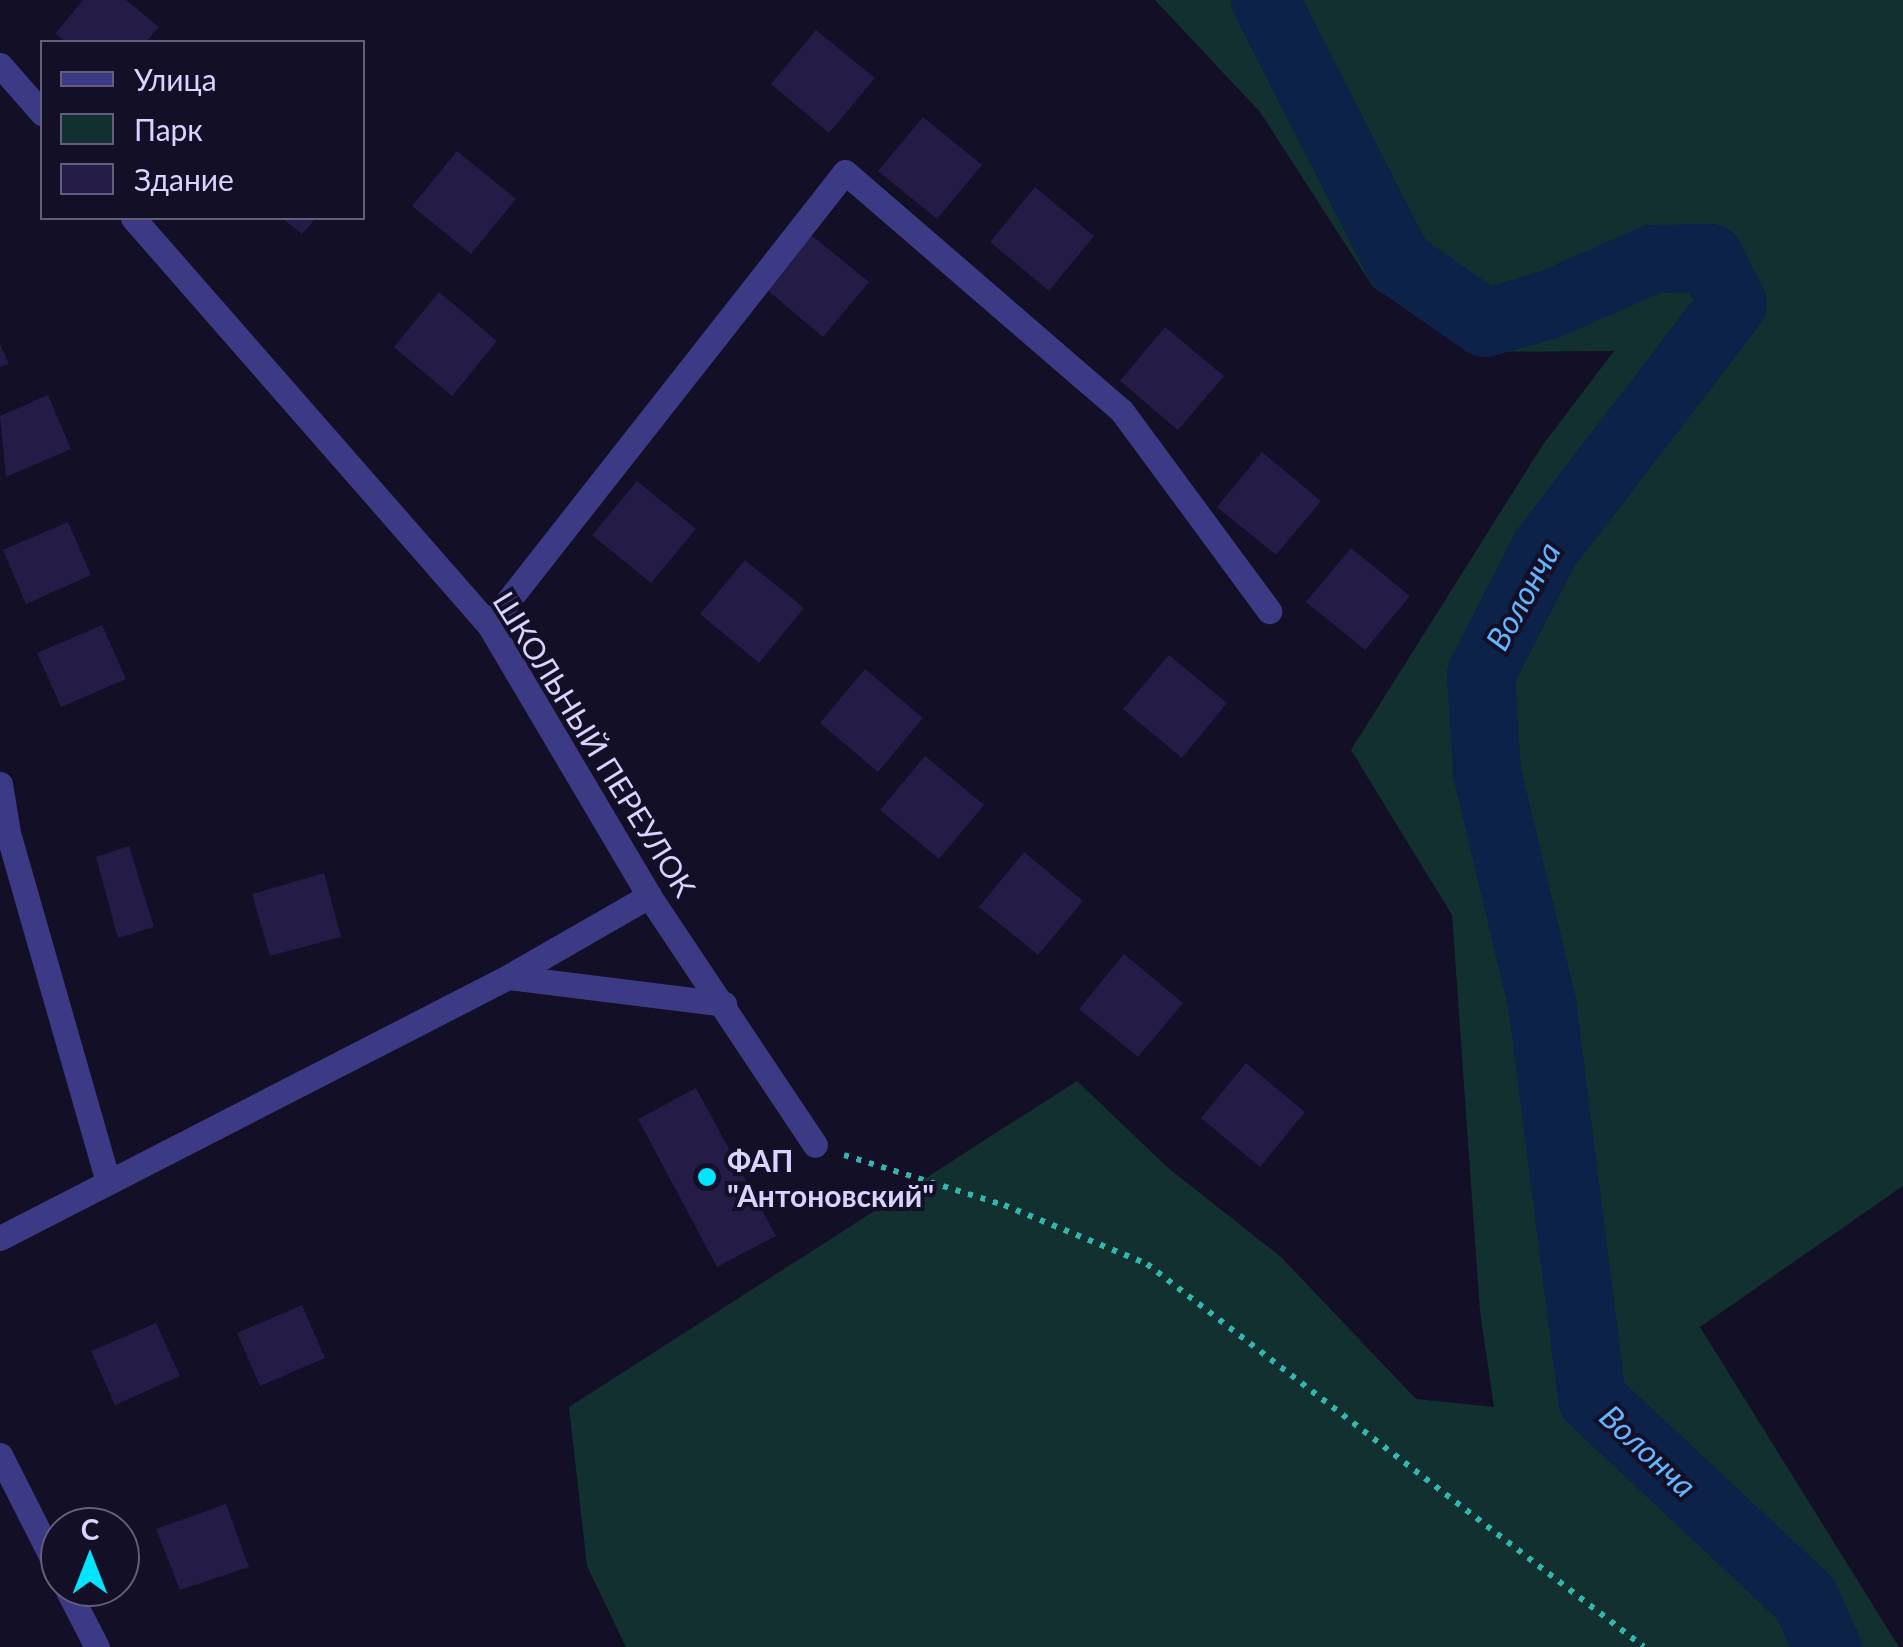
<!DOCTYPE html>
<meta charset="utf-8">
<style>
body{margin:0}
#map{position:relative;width:1903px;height:1647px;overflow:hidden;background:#130f26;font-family:Lato,sans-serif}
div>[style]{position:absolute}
.green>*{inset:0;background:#12302f}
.river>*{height:68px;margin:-34px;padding:0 34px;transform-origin:34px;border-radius:34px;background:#0c2248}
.building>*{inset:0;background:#241b47}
.path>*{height:6px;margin-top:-3px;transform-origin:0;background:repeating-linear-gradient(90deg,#2fb8b0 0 5px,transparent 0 13px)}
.minor>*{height:25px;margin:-12.5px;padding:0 12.5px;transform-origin:12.5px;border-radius:12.5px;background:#3d3a85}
.tertiary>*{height:25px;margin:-12.5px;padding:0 12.5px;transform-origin:12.5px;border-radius:12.5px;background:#3d3a85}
.dots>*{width:28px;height:28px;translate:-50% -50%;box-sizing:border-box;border:5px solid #130f26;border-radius:50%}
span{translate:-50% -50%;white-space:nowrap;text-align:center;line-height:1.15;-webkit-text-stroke:8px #130f26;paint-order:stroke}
.street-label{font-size:30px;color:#d9d4ff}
.poi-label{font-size:30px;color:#d9d4ff;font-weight:700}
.left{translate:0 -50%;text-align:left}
.water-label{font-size:32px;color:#62b6ff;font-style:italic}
.legend{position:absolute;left:40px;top:40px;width:325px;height:180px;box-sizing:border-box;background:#130f26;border:2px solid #625e7d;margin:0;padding:12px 18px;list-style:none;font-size:30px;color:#d9d4ff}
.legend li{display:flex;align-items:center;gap:20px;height:50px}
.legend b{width:50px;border:2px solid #625e7d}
.north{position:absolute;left:40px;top:1507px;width:100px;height:100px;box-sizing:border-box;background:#130f26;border:2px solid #625e7d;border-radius:50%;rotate:0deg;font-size:28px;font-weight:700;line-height:40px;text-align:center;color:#d9d4ff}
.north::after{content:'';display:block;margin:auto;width:35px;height:45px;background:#00e5ff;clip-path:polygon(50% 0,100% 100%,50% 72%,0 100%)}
</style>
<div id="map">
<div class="green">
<div style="clip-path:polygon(1155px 0,1903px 0,1903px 1186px,1700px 1327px,1899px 1647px,626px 1647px,587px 1566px,569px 1407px,1077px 1081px,1167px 1167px,1281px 1257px,1416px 1399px,1494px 1407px,1480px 1311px,1452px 915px,1351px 750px,1542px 446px,1614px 351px,1471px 352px,1373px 287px,1260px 112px)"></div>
</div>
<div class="river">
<div style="left:1265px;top:0;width:295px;rotate:63deg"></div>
<div style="left:1399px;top:263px;width:105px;rotate:34.9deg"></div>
<div style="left:1485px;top:323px;width:66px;rotate:-15.9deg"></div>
<div style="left:1548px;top:305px;width:115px;rotate:-23.7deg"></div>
<div style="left:1653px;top:259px;width:57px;rotate:-1deg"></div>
<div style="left:1710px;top:258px;width:51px;rotate:63.4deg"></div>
<div style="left:1733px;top:304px;width:309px;rotate:127.5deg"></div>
<div style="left:1545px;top:549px;width:140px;rotate:117.1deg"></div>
<div style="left:1481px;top:674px;width:98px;rotate:86.5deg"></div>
<div style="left:1487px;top:772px;width:236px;rotate:76.6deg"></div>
<div style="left:1542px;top:1002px;width:400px;rotate:82.8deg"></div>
<div style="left:1592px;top:1399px;width:291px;rotate:43.1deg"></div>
<div style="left:1805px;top:1598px;width:54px;rotate:65.8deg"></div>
</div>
<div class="building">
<div style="clip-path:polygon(83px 0,126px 0,159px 27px,146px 42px,66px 42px,55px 34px)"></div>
<div style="clip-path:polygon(816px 30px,875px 78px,829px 133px,771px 84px)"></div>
<div style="clip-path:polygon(923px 117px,982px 165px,937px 219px,878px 171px)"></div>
<div style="clip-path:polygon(457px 151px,516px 199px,471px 254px,412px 206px)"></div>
<div style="clip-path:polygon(1035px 187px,1094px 236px,1049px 291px,990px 242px)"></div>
<div style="clip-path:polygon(282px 218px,316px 218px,302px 234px)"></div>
<div style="clip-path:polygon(810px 234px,869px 282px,823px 337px,765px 288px)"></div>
<div style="clip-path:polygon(439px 292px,497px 341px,452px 396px,394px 347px)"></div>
<div style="clip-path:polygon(1165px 327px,1224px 376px,1178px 430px,1120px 381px)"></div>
<div style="clip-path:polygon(0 344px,9px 364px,0 367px)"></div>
<div style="clip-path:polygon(48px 395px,71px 449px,6px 477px,0 416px)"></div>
<div style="clip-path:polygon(1262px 452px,1321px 501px,1276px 555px,1217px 507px)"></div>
<div style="clip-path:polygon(637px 481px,696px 529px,651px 583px,592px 535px)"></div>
<div style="clip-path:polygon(68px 522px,91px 575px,26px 604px,3px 550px)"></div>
<div style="clip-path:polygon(1351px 548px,1410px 596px,1365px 650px,1306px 602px)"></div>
<div style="clip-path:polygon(745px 560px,804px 608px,759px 663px,700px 614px)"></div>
<div style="clip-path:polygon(102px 625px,126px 679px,61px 707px,37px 653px)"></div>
<div style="clip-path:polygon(1169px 655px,1227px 703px,1182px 758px,1123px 709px)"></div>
<div style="clip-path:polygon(865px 669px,923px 718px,878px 772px,820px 723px)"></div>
<div style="clip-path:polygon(925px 756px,984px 805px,939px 859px,880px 810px)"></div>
<div style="clip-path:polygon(129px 846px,154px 927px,118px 938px,96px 857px)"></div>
<div style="clip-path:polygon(1024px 852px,1083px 901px,1038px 955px,979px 907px)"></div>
<div style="clip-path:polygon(324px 873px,341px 937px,270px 956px,252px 894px)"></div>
<div style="clip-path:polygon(1124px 954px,1183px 1003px,1138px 1057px,1079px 1009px)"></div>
<div style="clip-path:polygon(1246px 1063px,1305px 1112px,1260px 1167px,1201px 1118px)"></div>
<div style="clip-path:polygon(696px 1088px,776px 1236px,717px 1267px,638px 1119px)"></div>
<div style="clip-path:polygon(302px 1305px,325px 1358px,260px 1386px,237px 1333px)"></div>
<div style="clip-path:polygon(156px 1323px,180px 1376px,115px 1405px,91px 1351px)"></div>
<div style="clip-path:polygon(226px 1504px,249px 1567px,180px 1590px,156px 1529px)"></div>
</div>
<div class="path">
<div style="left:844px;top:1155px;width:168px;rotate:17.4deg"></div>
<div style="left:1004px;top:1205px;width:155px;rotate:22.4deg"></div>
<div style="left:1147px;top:1264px;width:627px;rotate:37.62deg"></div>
</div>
<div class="minor">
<div style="left:0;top:65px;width:64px;rotate:48.8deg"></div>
<div style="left:133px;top:218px;width:541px;rotate:48.82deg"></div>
<div style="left:489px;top:625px;width:315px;rotate:59.4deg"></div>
<div style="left:649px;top:896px;width:299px;rotate:56.3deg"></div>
<div style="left:489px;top:625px;width:576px;rotate:-51.84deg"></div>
<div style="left:845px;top:172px;width:364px;rotate:40.8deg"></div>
<div style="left:1121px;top:410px;width:250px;rotate:53.6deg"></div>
<div style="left:0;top:784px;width:50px;rotate:80.7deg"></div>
<div style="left:8px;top:833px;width:362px;rotate:74deg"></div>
<div style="left:508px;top:977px;width:218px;rotate:7.1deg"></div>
<div style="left:0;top:1238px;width:571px;rotate:-27.19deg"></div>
<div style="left:508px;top:977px;width:163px;rotate:-29.9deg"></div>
</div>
<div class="tertiary">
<div style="left:0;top:1455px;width:133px;rotate:63.2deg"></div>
<div style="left:66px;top:1587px;width:68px;rotate:62.7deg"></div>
</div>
<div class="dots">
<div style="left:707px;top:1177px;background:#00e5ff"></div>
</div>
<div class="street-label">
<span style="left:595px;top:744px;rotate:58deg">ШКОЛЬНЫЙ ПЕРЕУЛОК</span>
</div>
<div class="poi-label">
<span class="left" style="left:727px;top:1177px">ФАП<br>"Антоновский"</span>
</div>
<div class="water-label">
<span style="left:1523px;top:596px;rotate:-61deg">Волонча</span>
<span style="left:1648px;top:1451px;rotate:43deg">Волонча</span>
</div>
<ul class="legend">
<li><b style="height:12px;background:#3d3a85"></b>Улица</li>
<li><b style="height:28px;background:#12302f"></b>Парк</li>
<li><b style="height:28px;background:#241b47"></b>Здание</li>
</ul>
<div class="north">С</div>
</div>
